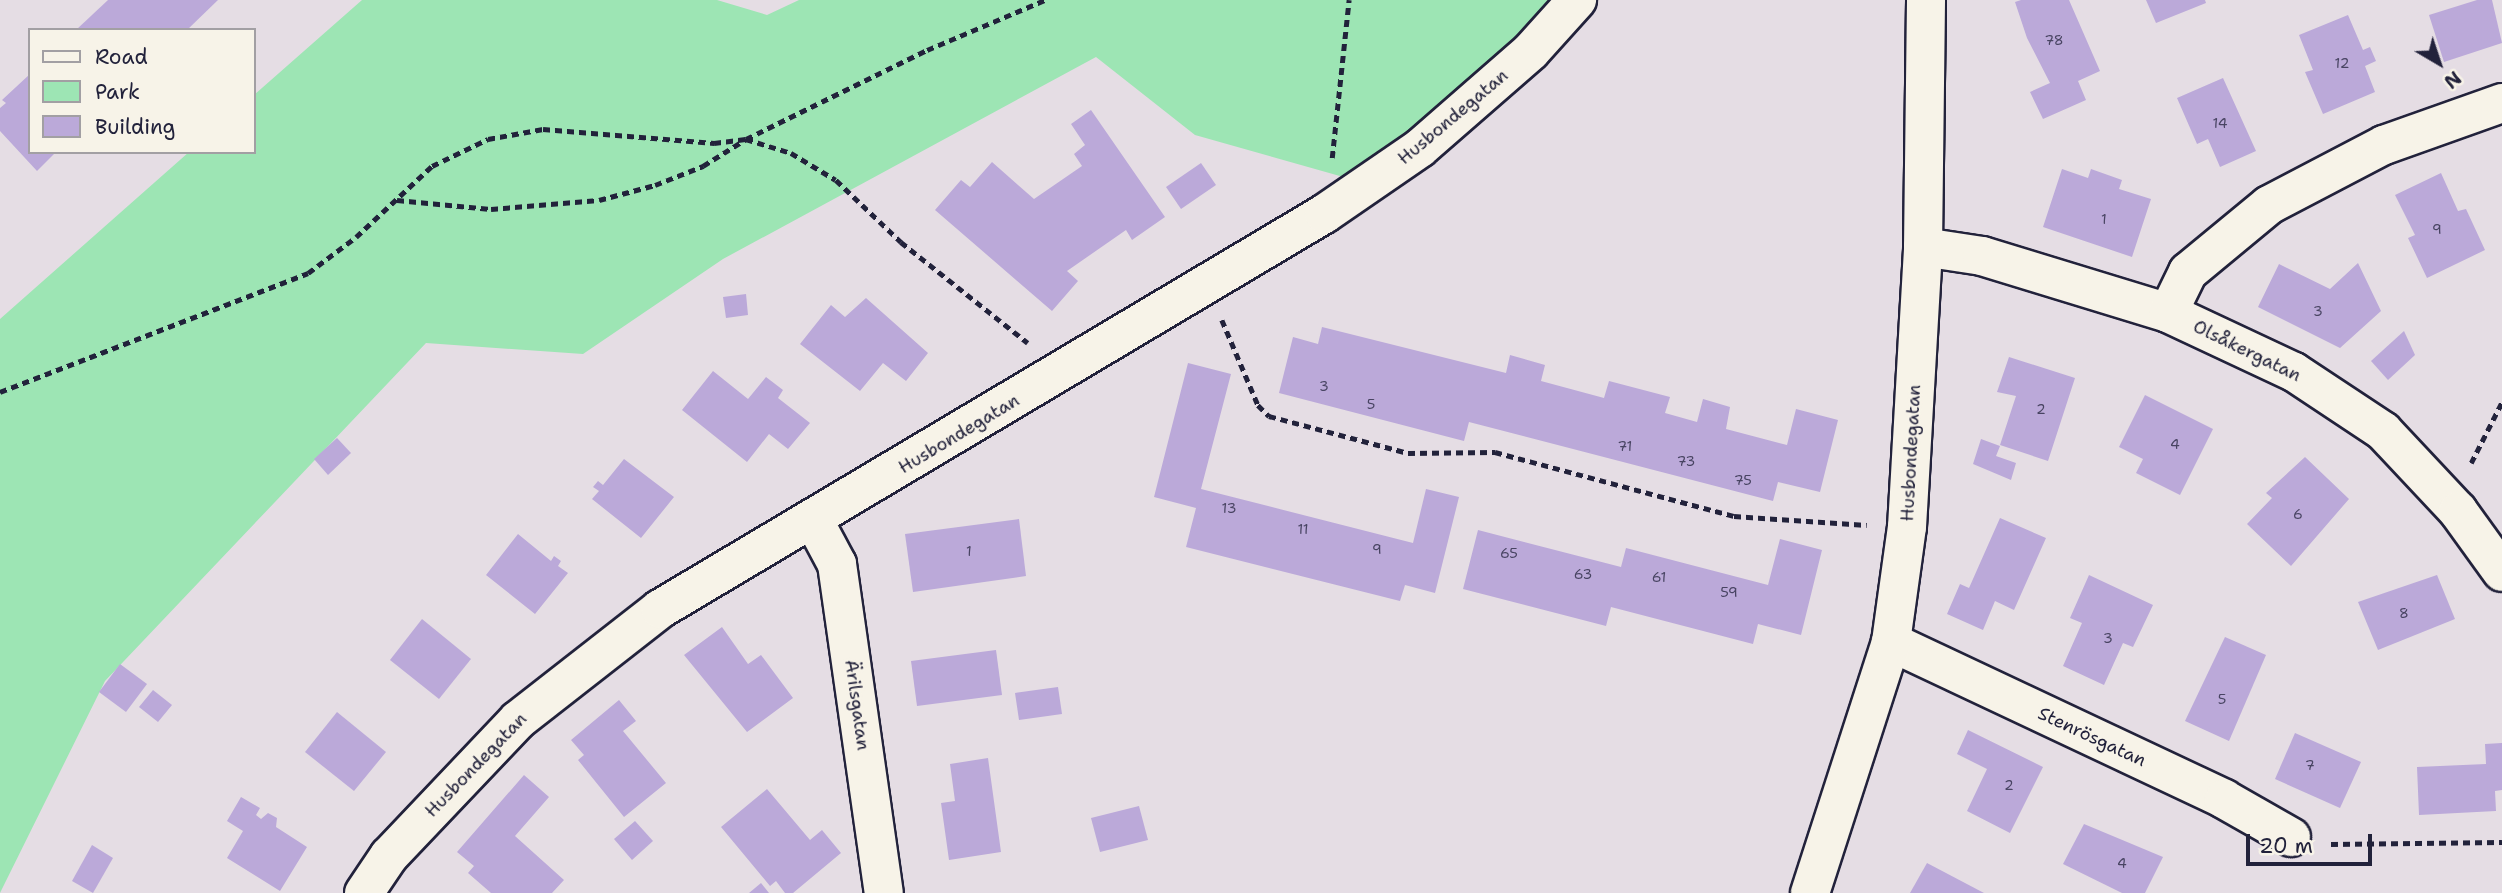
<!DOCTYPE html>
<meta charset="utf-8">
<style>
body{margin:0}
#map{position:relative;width:2502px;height:893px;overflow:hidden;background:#e5dde4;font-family:"Shantell Sans",sans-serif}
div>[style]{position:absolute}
.green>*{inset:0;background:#9de5b4}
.building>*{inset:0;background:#bba9d9}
.path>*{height:4.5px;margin-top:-2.25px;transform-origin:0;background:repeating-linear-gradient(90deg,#22223b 0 7px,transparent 0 12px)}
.roads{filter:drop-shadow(2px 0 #22223b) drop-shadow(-2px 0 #22223b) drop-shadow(0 2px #22223b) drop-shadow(0 -2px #22223b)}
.street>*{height:38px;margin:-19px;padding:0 19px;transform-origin:19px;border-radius:19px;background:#f7f3e8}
span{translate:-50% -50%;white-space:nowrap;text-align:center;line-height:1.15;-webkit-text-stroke:5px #f7f3e8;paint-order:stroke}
.number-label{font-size:14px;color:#484462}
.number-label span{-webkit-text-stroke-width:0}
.street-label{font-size:18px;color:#22223b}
.legend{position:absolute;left:28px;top:28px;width:228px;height:126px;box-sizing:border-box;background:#f7f3e8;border:2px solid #a29fa3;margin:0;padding:9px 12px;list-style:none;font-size:21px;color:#22223b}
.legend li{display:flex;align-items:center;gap:14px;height:35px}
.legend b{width:35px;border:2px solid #a29fa3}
.north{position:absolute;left:2404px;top:28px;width:70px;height:70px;-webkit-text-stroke:5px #f7f3e8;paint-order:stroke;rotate:141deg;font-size:19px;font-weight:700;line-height:28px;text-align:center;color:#22223b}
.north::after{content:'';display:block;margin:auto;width:24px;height:32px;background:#22223b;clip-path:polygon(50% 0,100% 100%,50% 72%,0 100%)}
.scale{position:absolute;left:2246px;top:834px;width:126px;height:32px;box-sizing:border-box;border:4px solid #22223b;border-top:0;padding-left:9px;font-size:21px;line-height:24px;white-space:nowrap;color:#22223b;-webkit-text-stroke:5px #f7f3e8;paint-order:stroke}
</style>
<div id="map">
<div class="green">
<div style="clip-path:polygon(362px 0,717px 0,767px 15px,799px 0,1548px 0,1506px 60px,1354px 180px,1195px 135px,1096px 57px,723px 259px,583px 354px,426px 343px,105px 681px,0 893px,0 319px,189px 152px,254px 152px,254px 95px)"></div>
</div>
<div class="building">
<div style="clip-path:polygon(108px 0,218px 0,187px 30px,76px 30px)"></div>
<div style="clip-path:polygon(2021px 0,2069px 0,2100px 71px,2078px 81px,2086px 100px,2043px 119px,2030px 92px,2050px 83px,2027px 38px,2015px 2px)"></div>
<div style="clip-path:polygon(2146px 0,2205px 0,2206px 3px,2156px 23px)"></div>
<div style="clip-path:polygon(2477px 0,2492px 0,2502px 43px,2444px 62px,2429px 15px)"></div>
<div style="clip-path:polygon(2348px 15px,2363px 50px,2370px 47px,2376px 61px,2365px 66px,2375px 92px,2323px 114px,2305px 72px,2313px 70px,2299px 35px)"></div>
<div style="clip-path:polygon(30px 74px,30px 152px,56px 152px,37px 171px,0 131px,0 108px,6px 103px,2px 100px)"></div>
<div style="clip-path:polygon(2223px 78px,2256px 151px,2220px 167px,2208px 139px,2197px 144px,2177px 98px)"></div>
<div style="clip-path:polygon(1091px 110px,1165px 217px,1132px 240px,1126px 230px,1067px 271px,1078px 281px,1052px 311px,935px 210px,961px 180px,970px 187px,992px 162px,1034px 199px,1082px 166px,1074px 154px,1085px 145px,1071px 124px)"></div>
<div style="clip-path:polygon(1201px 163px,1216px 185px,1181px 209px,1166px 187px)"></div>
<div style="clip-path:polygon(2062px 169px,2088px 178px,2091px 169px,2122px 180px,2119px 189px,2151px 199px,2132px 257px,2043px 227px)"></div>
<div style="clip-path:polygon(2441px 173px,2458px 211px,2466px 209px,2485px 250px,2427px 278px,2408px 238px,2415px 235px,2395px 195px)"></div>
<div style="clip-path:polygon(2358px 263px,2381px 311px,2340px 348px,2258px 307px,2279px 264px,2330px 289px)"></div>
<div style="clip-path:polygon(746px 294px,748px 315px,726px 318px,723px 297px)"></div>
<div style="clip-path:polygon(866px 298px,928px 353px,906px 381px,883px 363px,860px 391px,800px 344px,831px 305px,845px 317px)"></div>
<div style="clip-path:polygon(1322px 327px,1506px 373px,1510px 355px,1545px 365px,1541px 381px,1604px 398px,1609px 381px,1670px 397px,1665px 413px,1697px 422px,1703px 399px,1730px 407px,1726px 429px,1787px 445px,1796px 409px,1838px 420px,1820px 492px,1778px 482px,1773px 501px,1469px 422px,1464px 441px,1279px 393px,1293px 337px,1318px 344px)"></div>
<div style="clip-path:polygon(2404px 331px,2415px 355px,2388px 380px,2371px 361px)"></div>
<div style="clip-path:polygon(2009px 357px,2075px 378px,2048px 461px,2000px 445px,2016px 396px,1997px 392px)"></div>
<div style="clip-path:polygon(1188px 363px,1231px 374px,1201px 489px,1413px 543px,1426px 489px,1459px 497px,1435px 593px,1405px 585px,1400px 601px,1186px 547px,1196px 508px,1154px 497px)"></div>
<div style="clip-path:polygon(713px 371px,748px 399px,766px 377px,783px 390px,778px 398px,810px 423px,788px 449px,769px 434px,747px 462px,682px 410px)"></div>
<div style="clip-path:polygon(2145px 395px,2213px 429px,2180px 495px,2136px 473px,2143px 459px,2119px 447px)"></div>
<div style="clip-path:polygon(337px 438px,351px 453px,328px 475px,314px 459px)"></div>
<div style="clip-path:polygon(1981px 439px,2000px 446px,1996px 456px,2016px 463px,2011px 480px,1973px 464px)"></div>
<div style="clip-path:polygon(2305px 457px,2349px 499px,2291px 566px,2247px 524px,2272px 498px,2266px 493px)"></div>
<div style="clip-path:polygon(624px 459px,674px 497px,641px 538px,592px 499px,599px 491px,593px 487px,598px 481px,603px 485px)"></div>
<div style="clip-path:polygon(2000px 518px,2046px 538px,2014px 610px,1995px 601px,1983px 630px,1947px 614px,1960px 584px,1969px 588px)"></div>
<div style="clip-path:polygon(1019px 519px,1026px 576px,913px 592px,905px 534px)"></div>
<div style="clip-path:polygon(1478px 530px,1621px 567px,1626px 548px,1768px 585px,1780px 539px,1822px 550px,1801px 635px,1758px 624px,1753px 644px,1611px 607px,1606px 626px,1463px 589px)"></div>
<div style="clip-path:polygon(518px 534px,551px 561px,554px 556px,561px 561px,558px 566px,568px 573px,535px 614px,486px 575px)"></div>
<div style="clip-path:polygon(2089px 575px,2153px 605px,2133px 647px,2123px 643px,2104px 685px,2063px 666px,2082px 623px,2070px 618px)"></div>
<div style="clip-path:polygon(2437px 575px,2455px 619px,2378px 650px,2358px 602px)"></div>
<div style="clip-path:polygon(422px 619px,471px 659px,439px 699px,390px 660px)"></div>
<div style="clip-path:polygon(722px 627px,748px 664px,761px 655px,793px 698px,747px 732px,684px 655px)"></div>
<div style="clip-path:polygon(2225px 637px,2266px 655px,2229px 741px,2185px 721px)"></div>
<div style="clip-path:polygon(996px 650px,1002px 695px,917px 706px,911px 661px)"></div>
<div style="clip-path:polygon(120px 664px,147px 684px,126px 712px,99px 692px)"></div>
<div style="clip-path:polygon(1058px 687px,1062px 714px,1019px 720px,1015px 693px)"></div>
<div style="clip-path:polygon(153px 690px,172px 705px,158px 722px,139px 707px)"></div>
<div style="clip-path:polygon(619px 700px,636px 721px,623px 731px,666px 783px,624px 817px,578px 760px,584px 755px,571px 740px)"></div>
<div style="clip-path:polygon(337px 712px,386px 752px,354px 791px,305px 752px)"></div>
<div style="clip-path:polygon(1968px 730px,2043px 767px,2010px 833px,1967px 811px,1987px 769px,1957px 754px)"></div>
<div style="clip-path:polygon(2295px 733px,2361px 762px,2340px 808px,2275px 779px)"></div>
<div style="clip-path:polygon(2502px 743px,2502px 790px,2495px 791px,2496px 811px,2419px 815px,2417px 767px,2486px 764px,2485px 744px)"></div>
<div style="clip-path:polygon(988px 758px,1001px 852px,949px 860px,941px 803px,955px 801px,950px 764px)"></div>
<div style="clip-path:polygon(524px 775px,549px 797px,515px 836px,564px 880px,552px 893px,491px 893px,468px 873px,474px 866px,457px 852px)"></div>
<div style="clip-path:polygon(767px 789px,810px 840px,822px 830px,841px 853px,793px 893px,785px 893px,776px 881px,770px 886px,721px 827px)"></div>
<div style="clip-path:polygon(241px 797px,260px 808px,256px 815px,261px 819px,268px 813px,277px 818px,276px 827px,307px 847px,280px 891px,227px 858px,243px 831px,227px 821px)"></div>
<div style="clip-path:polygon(1139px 806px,1148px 840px,1100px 852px,1091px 818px)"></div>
<div style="clip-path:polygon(635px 821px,653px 841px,632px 860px,614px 839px)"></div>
<div style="clip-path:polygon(2084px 824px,2163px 857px,2145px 893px,2122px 893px,2063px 864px)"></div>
<div style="clip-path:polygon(92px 845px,113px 858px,93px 893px,72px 881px)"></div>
<div style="clip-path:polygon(1927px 863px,1984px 893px,1910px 893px)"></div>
<div style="clip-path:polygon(761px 883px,769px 893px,749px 893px)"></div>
</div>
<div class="path">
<div style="left:1332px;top:158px;width:159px;rotate:-83.9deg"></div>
<div style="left:397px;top:200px;width:94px;rotate:5.5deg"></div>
<div style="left:491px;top:209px;width:108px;rotate:-4.8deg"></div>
<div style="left:599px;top:200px;width:58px;rotate:-15deg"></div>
<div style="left:655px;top:185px;width:52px;rotate:-21.6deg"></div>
<div style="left:703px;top:166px;width:51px;rotate:-32.1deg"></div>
<div style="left:746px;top:139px;width:47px;rotate:17.3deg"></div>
<div style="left:791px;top:153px;width:52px;rotate:31deg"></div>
<div style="left:836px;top:180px;width:90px;rotate:43.6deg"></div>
<div style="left:901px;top:242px;width:162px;rotate:38.5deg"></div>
<div style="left:1222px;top:320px;width:92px;rotate:67deg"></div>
<div style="left:1258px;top:405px;width:16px;rotate:45deg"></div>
<div style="left:1269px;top:416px;width:144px;rotate:14.9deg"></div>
<div style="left:1408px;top:453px;width:87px;rotate:-0.7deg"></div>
<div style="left:1495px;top:452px;width:247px;rotate:15deg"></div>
<div style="left:1734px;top:516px;width:133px;rotate:3.9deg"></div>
<div style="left:0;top:392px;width:330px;rotate:-21.1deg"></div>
<div style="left:308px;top:273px;width:60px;rotate:-36.9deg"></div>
<div style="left:356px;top:237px;width:104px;rotate:-43.1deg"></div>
<div style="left:432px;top:166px;width:62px;rotate:-25.7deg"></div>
<div style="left:488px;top:139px;width:56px;rotate:-10.3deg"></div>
<div style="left:543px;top:129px;width:172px;rotate:4.7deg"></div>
<div style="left:714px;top:143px;width:32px;rotate:-7deg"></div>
<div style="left:746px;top:139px;width:202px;rotate:-26.2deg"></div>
<div style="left:927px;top:50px;width:128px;rotate:-23deg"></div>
<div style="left:2471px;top:463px;width:68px;rotate:-63.1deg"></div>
<div style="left:2331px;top:844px;width:171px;rotate:-0.7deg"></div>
</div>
<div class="roads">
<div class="street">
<div style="left:1923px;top:247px;width:60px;rotate:8.7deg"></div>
<div style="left:1982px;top:256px;width:195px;rotate:17deg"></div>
<div style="left:2168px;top:313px;width:139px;rotate:25.1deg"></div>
<div style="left:2294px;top:372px;width:107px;rotate:33.5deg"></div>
<div style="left:2383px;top:431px;width:110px;rotate:46.8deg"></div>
<div style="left:2458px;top:511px;width:75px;rotate:54.2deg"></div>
<div style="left:2168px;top:313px;width:46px;rotate:-64deg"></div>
<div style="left:2188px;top:272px;width:105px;rotate:-39.6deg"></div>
<div style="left:2269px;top:205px;width:130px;rotate:-27.6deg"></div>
<div style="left:2384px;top:145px;width:125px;rotate:-19.6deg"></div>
<div style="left:814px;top:521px;width:49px;rotate:61.9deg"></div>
<div style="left:837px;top:564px;width:332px;rotate:81.9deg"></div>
<div style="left:1891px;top:642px;width:368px;rotate:25.2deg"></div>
<div style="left:2224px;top:799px;width:77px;rotate:29.6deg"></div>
<div style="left:364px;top:893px;width:45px;rotate:-56deg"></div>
<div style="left:389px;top:856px;width:187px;rotate:-46.5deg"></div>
<div style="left:518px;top:720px;width:180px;rotate:-38deg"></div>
<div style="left:660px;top:609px;width:773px;rotate:-30.75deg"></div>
<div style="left:1324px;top:214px;width:116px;rotate:-34.5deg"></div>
<div style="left:1420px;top:148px;width:147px;rotate:-41.1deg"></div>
<div style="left:1531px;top:51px;width:69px;rotate:-48deg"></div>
<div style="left:1810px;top:893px;width:264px;rotate:-72.1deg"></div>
<div style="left:1891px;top:642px;width:116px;rotate:-82.1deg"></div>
<div style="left:1907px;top:527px;width:280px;rotate:-86.7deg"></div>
<div style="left:1923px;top:247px;width:247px;rotate:-89.3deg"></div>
</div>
</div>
<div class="number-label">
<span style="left:2054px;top:40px">78</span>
<span style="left:2342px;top:63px">12</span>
<span style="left:2220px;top:123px">14</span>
<span style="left:2104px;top:219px">1</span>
<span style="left:2437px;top:229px">9</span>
<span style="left:2318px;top:311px">3</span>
<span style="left:1324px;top:386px">3</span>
<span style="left:1371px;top:404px">5</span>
<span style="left:2041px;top:409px">2</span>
<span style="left:2175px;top:444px">4</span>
<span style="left:1625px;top:446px">71</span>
<span style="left:1686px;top:461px">73</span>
<span style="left:1743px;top:480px">75</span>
<span style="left:1229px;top:508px">13</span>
<span style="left:2298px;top:514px">6</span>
<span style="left:1303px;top:529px">11</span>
<span style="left:1377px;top:549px">9</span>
<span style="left:969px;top:551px">1</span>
<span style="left:1509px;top:553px">65</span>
<span style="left:1583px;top:574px">63</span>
<span style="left:1659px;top:577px">61</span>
<span style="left:1729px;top:592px">59</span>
<span style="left:2404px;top:613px">8</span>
<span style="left:2108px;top:638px">3</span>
<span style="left:2222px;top:699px">5</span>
<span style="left:2310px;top:765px">7</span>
<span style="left:2009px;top:785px">2</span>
<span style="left:2122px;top:863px">4</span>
</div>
<div class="street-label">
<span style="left:1453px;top:117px;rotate:-40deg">Husbondegatan</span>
<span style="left:2247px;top:351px;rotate:26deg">Olsåkergatan</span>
<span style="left:959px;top:434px;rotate:-31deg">Husbondegatan</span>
<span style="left:1911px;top:453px;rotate:-87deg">Husbondegatan</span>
<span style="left:857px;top:705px;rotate:82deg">Ärilsgatan</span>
<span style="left:2092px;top:737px;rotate:25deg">Stenrösgatan</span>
<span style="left:476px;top:765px;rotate:-46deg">Husbondegatan</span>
</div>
<ul class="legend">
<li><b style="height:9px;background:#f7f3e8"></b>Road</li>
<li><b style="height:19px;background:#9de5b4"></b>Park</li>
<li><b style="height:19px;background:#bba9d9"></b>Building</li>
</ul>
<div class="north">N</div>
<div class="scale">20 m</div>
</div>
